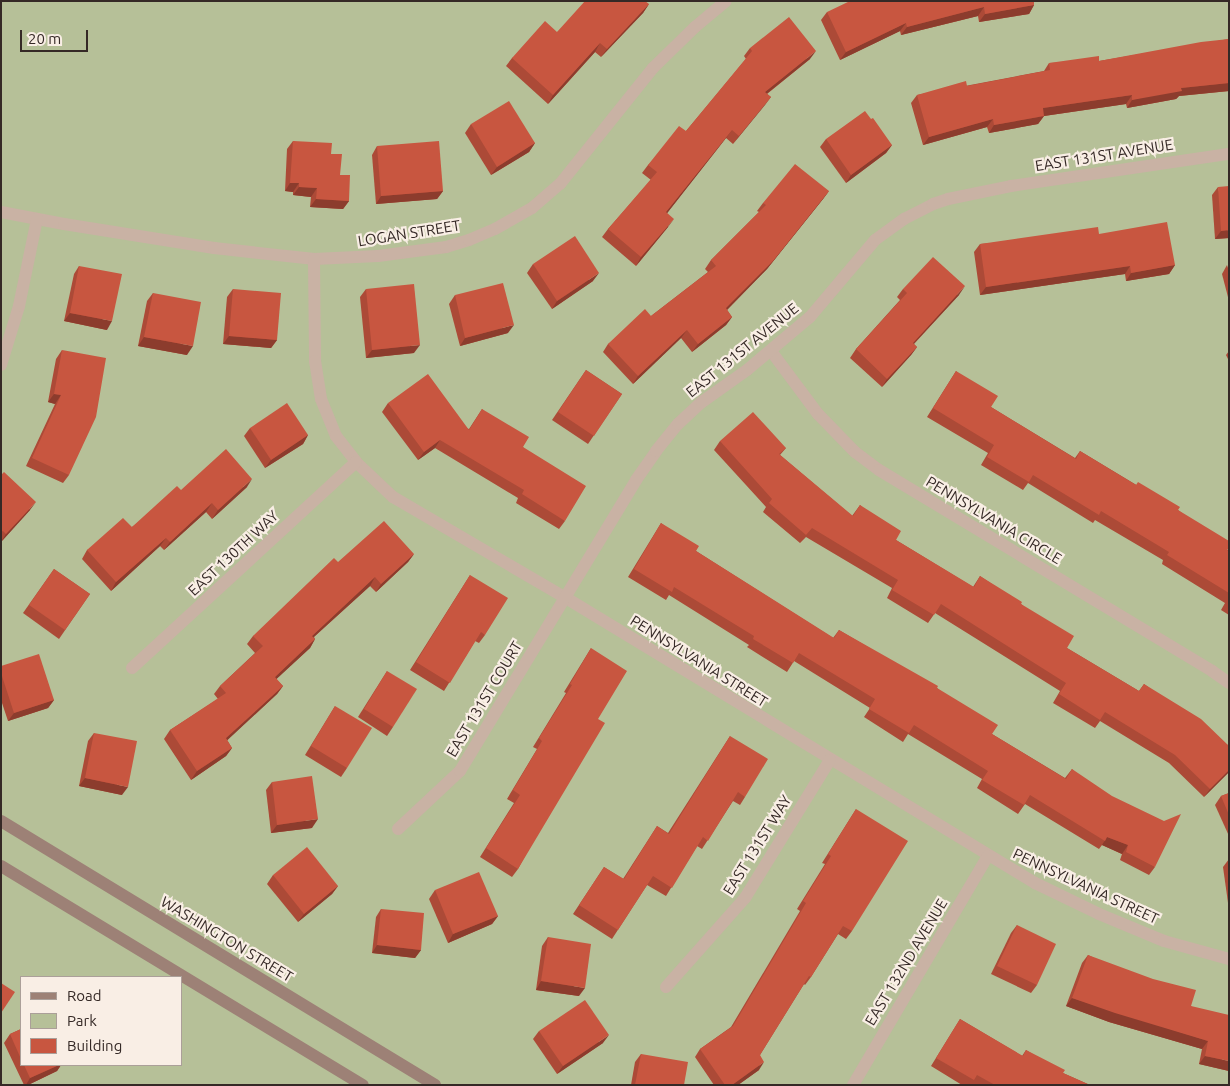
<!DOCTYPE html>
<style>
body{margin:0}
#map{position:relative;width:1230px;height:1086px;overflow:hidden;background:#f1e4d8;font-family:Ubuntu,sans-serif}
div>[style]{position:absolute}
.green>*{inset:0;background:#b6c098}
.street>*{height:12px;margin:-6px;padding:0 6px;transform-origin:6px;border-radius:6px;background:#c9b2a4}
.secondary>*{height:12px;margin:-6px;padding:0 6px;transform-origin:6px;border-radius:6px;background:#9d8176}
.wall>*{inset:0;background:#ac4a37}
.shaded-wall>*{inset:0;background:#8c3c2d}
.building>*{inset:0;background:#c85640}
span{translate:-50% -50%;white-space:nowrap;text-align:center;line-height:1.15;-webkit-text-stroke:4.5px #f9eee5;paint-order:stroke}
.street-label{font-size:15px;color:#352926}
.frame{position:absolute;inset:0;border:2px solid #352926;pointer-events:none}
.legend{position:absolute;left:20px;top:976px;width:162px;height:90px;box-sizing:border-box;background:#f9eee5;border:1px solid #ab9f99;margin:0;padding:6px 9px;list-style:none;font-size:15px;color:#352926}
.legend li{display:flex;align-items:center;gap:10px;height:25px}
.legend b{width:25px;border:1px solid #ab9f99}
.scale{position:absolute;left:20px;top:30px;width:68px;height:22px;box-sizing:border-box;border:2px solid #352926;border-top:0;padding-left:6px;font-size:15px;line-height:18px;white-space:nowrap;color:#352926;-webkit-text-stroke:4px #f9eee5;paint-order:stroke}
</style>
<div id="map">
<div class="green">
<div style="clip-path:polygon(evenodd,1px 1px,1229px 1px,1229px 1085px,1px 1085px,1px 1px,21px 977px,181px 977px,181px 1065px,21px 1065px,21px 977px)"></div>
</div>
<div class="street">
<div style="left:1px;top:212px;width:64px;rotate:10.8deg"></div>
<div style="left:64px;top:224px;width:152px;rotate:9.1deg"></div>
<div style="left:214px;top:248px;width:101px;rotate:6.3deg"></div>
<div style="left:314px;top:259px;width:64px;rotate:-2.7deg"></div>
<div style="left:378px;top:256px;width:69px;rotate:-7.5deg"></div>
<div style="left:446px;top:247px;width:24px;rotate:-17deg"></div>
<div style="left:469px;top:240px;width:28px;rotate:-23deg"></div>
<div style="left:495px;top:229px;width:43px;rotate:-29.6deg"></div>
<div style="left:532px;top:208px;width:37px;rotate:-41deg"></div>
<div style="left:560px;top:184px;width:149px;rotate:-51.3deg"></div>
<div style="left:653px;top:68px;width:59px;rotate:-44.3deg"></div>
<div style="left:695px;top:27px;width:40px;rotate:-40deg"></div>
<div style="left:314px;top:259px;width:102px;rotate:89.4deg"></div>
<div style="left:315px;top:361px;width:38px;rotate:81deg"></div>
<div style="left:321px;top:399px;width:40px;rotate:68deg"></div>
<div style="left:336px;top:436px;width:33px;rotate:52deg"></div>
<div style="left:356px;top:462px;width:51px;rotate:43.4deg"></div>
<div style="left:393px;top:497px;width:200px;rotate:30.3deg"></div>
<div style="left:566px;top:598px;width:549px;rotate:31.29deg"></div>
<div style="left:1035px;top:883px;width:71px;rotate:25.8deg"></div>
<div style="left:1099px;top:914px;width:70px;rotate:22.6deg"></div>
<div style="left:1164px;top:941px;width:67px;rotate:15.5deg"></div>
<div style="left:771px;top:351px;width:79px;rotate:53.3deg"></div>
<div style="left:818px;top:414px;width:53px;rotate:45.8deg"></div>
<div style="left:855px;top:452px;width:30px;rotate:37deg"></div>
<div style="left:879px;top:470px;width:389px;rotate:31.1deg"></div>
<div style="left:1212px;top:671px;width:21px;rotate:35deg"></div>
<div style="left:1px;top:365px;width:62px;rotate:-73deg"></div>
<div style="left:19px;top:306px;width:89px;rotate:-78.3deg"></div>
<div style="left:132px;top:668px;width:304px;rotate:-42.6deg"></div>
<div style="left:398px;top:829px;width:85px;rotate:-43.1deg"></div>
<div style="left:460px;top:771px;width:340px;rotate:-58.8deg"></div>
<div style="left:636px;top:480px;width:35px;rotate:-55deg"></div>
<div style="left:656px;top:451px;width:35px;rotate:-51deg"></div>
<div style="left:678px;top:424px;width:33px;rotate:-43deg"></div>
<div style="left:702px;top:402px;width:55px;rotate:-35.4deg"></div>
<div style="left:747px;top:370px;width:82px;rotate:-40.1deg"></div>
<div style="left:810px;top:317px;width:101px;rotate:-49.8deg"></div>
<div style="left:875px;top:240px;width:36px;rotate:-36deg"></div>
<div style="left:904px;top:219px;width:33px;rotate:-27deg"></div>
<div style="left:933px;top:204px;width:16px;rotate:-18deg"></div>
<div style="left:948px;top:199px;width:64px;rotate:-11.7deg"></div>
<div style="left:1011px;top:186px;width:220px;rotate:-8.4deg"></div>
<div style="left:666px;top:987px;width:119px;rotate:-48.4deg"></div>
<div style="left:745px;top:898px;width:162px;rotate:-58.4deg"></div>
<div style="left:853px;top:1085px;width:266px;rotate:-59.5deg"></div>
</div>
<div class="secondary">
<div style="left:1px;top:821px;width:508px;rotate:31.31deg"></div>
<div style="left:1px;top:866px;width:423px;rotate:31.2deg"></div>
</div>
<div class="wall">
<div style="clip-path:polygon(649px 4px,643px 13px,601px 57px,595px 52px,548px 104px,506px 66px,512px 58px,557px 32px)"></div>
<div style="clip-path:polygon(1034px 5px,1029px 14px,979px 22px,978px 16px,901px 35px,900px 31px,840px 60px,821px 20px,827px 12px)"></div>
<div style="clip-path:polygon(1229px 39px,1229px 91px,1179px 96px,1176px 99px,1127px 108px,1126px 104px,1044px 116px,1038px 124px,989px 133px,987px 127px,923px 145px,911px 103px,917px 95px,1044px 71px,1049px 63px,1099px 61px)"></div>
<div style="clip-path:polygon(750px 48px,810px 59px,767px 94px,771px 97px,733px 144px,726px 138px,667px 213px,668px 227px,636px 266px,602px 237px,608px 229px,651px 180px,642px 173px,648px 165px,686px 131px,746px 59px,744px 56px)"></div>
<div style="clip-path:polygon(471px 124px,535px 143px,529px 152px,491px 175px,465px 133px)"></div>
<div style="clip-path:polygon(826px 139px,892px 145px,886px 153px,846px 183px,820px 147px)"></div>
<div style="clip-path:polygon(293px 141px,331px 154px,340px 175px,349px 201px,343px 209px,310px 207px,311px 197px,293px 195px,293px 192px,285px 191px,287px 149px)"></div>
<div style="clip-path:polygon(377px 146px,443px 191px,437px 199px,376px 204px,372px 155px)"></div>
<div style="clip-path:polygon(1218px 187px,1229px 238px,1215px 239px,1212px 195px)"></div>
<div style="clip-path:polygon(829px 191px,823px 199px,767px 269px,727px 310px,732px 317px,726px 325px,692px 352px,681px 338px,633px 384px,603px 352px,608px 344px,651px 316px,708px 272px,705px 269px,711px 260px,759px 212px,757px 211px,763px 203px)"></div>
<div style="clip-path:polygon(1099px 234px,1175px 265px,1169px 274px,1126px 281px,1125px 274px,980px 295px,974px 252px,980px 244px)"></div>
<div style="clip-path:polygon(533px 264px,593px 281px,552px 309px,527px 273px)"></div>
<div style="clip-path:polygon(1227px 265px,1229px 271px,1229px 301px,1222px 274px)"></div>
<div style="clip-path:polygon(79px 266px,107px 330px,64px 321px,74px 274px)"></div>
<div style="clip-path:polygon(233px 289px,277px 340px,271px 348px,223px 344px,227px 297px)"></div>
<div style="clip-path:polygon(366px 289px,414px 353px,366px 358px,360px 297px)"></div>
<div style="clip-path:polygon(903px 289px,959px 295px,914px 344px,917px 347px,911px 355px,882px 387px,850px 358px,856px 349px,900px 300px,897px 297px)"></div>
<div style="clip-path:polygon(153px 293px,187px 355px,138px 346px,147px 301px)"></div>
<div style="clip-path:polygon(455px 295px,508px 333px,460px 346px,449px 304px)"></div>
<div style="clip-path:polygon(62px 350px,69px 475px,63px 483px,26px 466px,55px 404px,48px 402px,56px 359px)"></div>
<div style="clip-path:polygon(1229px 351px,1229px 361px,1226px 355px)"></div>
<div style="clip-path:polygon(586px 370px,622px 394px,588px 444px,552px 420px)"></div>
<div style="clip-path:polygon(956px 371px,991px 407px,1075px 458px,1080px 451px,1178px 510px,1229px 551px,1229px 615px,1221px 610px,1225px 603px,1162px 564px,1163px 560px,1095px 520px,1093px 523px,1028px 483px,1023px 490px,981px 465px,988px 453px,927px 417px)"></div>
<div style="clip-path:polygon(388px 403px,469px 429px,482px 409px,523px 447px,565px 521px,559px 529px,516px 503px,518px 498px,435px 448px,418px 460px,382px 412px)"></div>
<div style="clip-path:polygon(250px 428px,308px 435px,303px 444px,265px 468px,244px 436px)"></div>
<div style="clip-path:polygon(720px 441px,786px 448px,780px 455px,852px 516px,860px 505px,896px 540px,973px 587px,980px 576px,1021px 604px,1067px 648px,1139px 691px,1144px 684px,1229px 746px,1229px 772px,1204px 797px,1169px 763px,1100px 721px,1095px 728px,1053px 703px,1060px 691px,935px 613px,928px 623px,887px 598px,892px 588px,806px 537px,800px 543px,763px 512px,766px 507px,714px 450px)"></div>
<div style="clip-path:polygon(1px 475px,30px 510px,1px 542px)"></div>
<div style="clip-path:polygon(247px 487px,212px 519px,206px 512px,164px 550px,160px 546px,111px 591px,82px 559px,87px 550px,132px 527px,181px 490px)"></div>
<div style="clip-path:polygon(661px 523px,696px 551px,833px 638px,839px 630px,937px 688px,992px 734px,1065px 778px,1072px 769px,1155px 867px,1149px 875px,1120px 860px,1122px 854px,1102px 845px,1099px 849px,1025px 804px,1018px 814px,977px 788px,982px 779px,908px 734px,903px 742px,864px 717px,870px 708px,794px 661px,787px 672px,747px 647px,749px 645px,669px 595px,666px 600px,628px 577px)"></div>
<div style="clip-path:polygon(414px 554px,408px 562px,376px 592px,370px 586px,314px 637px,315px 639px,310px 648px,276px 679px,283px 686px,277px 694px,227px 740px,232px 748px,226px 756px,191px 780px,164px 739px,170px 730px,218px 699px,214px 694px,220px 686px,255px 653px,247px 644px,253px 636px)"></div>
<div style="clip-path:polygon(54px 569px,90px 594px,59px 639px,23px 613px)"></div>
<div style="clip-path:polygon(470px 575px,485px 635px,479px 643px,475px 641px,444px 691px,410px 670px)"></div>
<div style="clip-path:polygon(591px 648px,598px 719px,518px 869px,512px 877px,480px 857px,514px 803px,507px 799px,537px 749px,533px 747px,566px 693px,564px 692px)"></div>
<div style="clip-path:polygon(1px 666px,54px 700px,48px 708px,8px 721px,1px 700px)"></div>
<div style="clip-path:polygon(387px 671px,393px 727px,387px 736px,358px 717px)"></div>
<div style="clip-path:polygon(335px 706px,347px 768px,341px 777px,305px 755px)"></div>
<div style="clip-path:polygon(94px 733px,122px 795px,79px 786px,88px 741px)"></div>
<div style="clip-path:polygon(730px 736px,745px 797px,740px 805px,733px 801px,702px 849px,697px 846px,666px 896px,647px 885px,612px 939px,573px 914px,604px 867px,623px 879px,657px 826px,668px 833px)"></div>
<div style="clip-path:polygon(272px 782px,312px 828px,271px 833px,266px 790px)"></div>
<div style="clip-path:polygon(1229px 793px,1229px 836px,1215px 805px,1221px 796px)"></div>
<div style="clip-path:polygon(856px 809px,852px 931px,846px 939px,838px 934px,811px 977px,805px 985px,804px 984px,760px 1055px,759px 1070px,738px 1085px,714px 1085px,695px 1057px,700px 1049px,731px 1027px,800px 911px,797px 909px,825px 864px,822px 863px)"></div>
<div style="clip-path:polygon(1229px 859px,1229px 910px,1223px 867px)"></div>
<div style="clip-path:polygon(273px 875px,338px 886px,332px 894px,298px 922px,267px 884px)"></div>
<div style="clip-path:polygon(435px 890px,498px 916px,492px 924px,448px 943px,429px 899px)"></div>
<div style="clip-path:polygon(381px 909px,421px 950px,415px 958px,372px 953px,376px 917px)"></div>
<div style="clip-path:polygon(1017px 925px,1037px 985px,1031px 993px,991px 974px,1011px 933px)"></div>
<div style="clip-path:polygon(548px 937px,579px 996px,536px 990px,542px 946px)"></div>
<div style="clip-path:polygon(1088px 955px,1191px 1006px,1229px 1071px,1199px 1064px,1202px 1049px,1109px 1022px,1066px 1006px,1082px 963px)"></div>
<div style="clip-path:polygon(960px 1019px,1022px 1056px,1026px 1050px,1063px 1073px,1090px 1085px,973px 1085px,971px 1084px,971px 1085px,962px 1085px,931px 1066px)"></div>
<div style="clip-path:polygon(21px 1029px,21px 1065px,61px 1065px,57px 1071px,28px 1085px,24px 1085px,4px 1043px,10px 1034px)"></div>
<div style="clip-path:polygon(539px 1031px,603px 1043px,557px 1074px,533px 1039px)"></div>
<div style="clip-path:polygon(641px 1054px,684px 1085px,631px 1085px,635px 1062px)"></div>
</div>
<div class="shaded-wall">
<div style="clip-path:polygon(649px 4px,643px 13px,601px 57px,607px 49px)"></div>
<div style="clip-path:polygon(1034px 5px,1029px 14px,979px 22px,985px 14px)"></div>
<div style="clip-path:polygon(984px 7px,978px 16px,901px 35px,907px 27px)"></div>
<div style="clip-path:polygon(906px 23px,900px 31px,840px 60px,846px 52px)"></div>
<div style="clip-path:polygon(600px 43px,595px 52px,548px 104px,553px 95px)"></div>
<div style="clip-path:polygon(816px 51px,810px 59px,759px 100px,765px 92px)"></div>
<div style="clip-path:polygon(1229px 83px,1229px 91px,1179px 96px,1176px 99px,1127px 108px,1132px 100px,1181px 88px)"></div>
<div style="clip-path:polygon(1132px 95px,1126px 104px,1037px 117px,1043px 108px)"></div>
<div style="clip-path:polygon(771px 97px,765px 105px,733px 144px,739px 136px)"></div>
<div style="clip-path:polygon(1044px 116px,1038px 124px,989px 133px,994px 125px)"></div>
<div style="clip-path:polygon(993px 119px,987px 127px,923px 145px,929px 137px)"></div>
<div style="clip-path:polygon(732px 130px,726px 138px,661px 221px,666px 212px)"></div>
<div style="clip-path:polygon(535px 143px,529px 152px,491px 175px,497px 167px)"></div>
<div style="clip-path:polygon(892px 145px,886px 153px,846px 183px,851px 175px)"></div>
<div style="clip-path:polygon(290px 183px,299px 183px,293px 192px,285px 191px)"></div>
<div style="clip-path:polygon(299px 187px,317px 188px,311px 197px,293px 195px)"></div>
<div style="clip-path:polygon(443px 191px,437px 199px,376px 204px,381px 196px)"></div>
<div style="clip-path:polygon(829px 191px,823px 199px,767px 269px,720px 317px,726px 308px)"></div>
<div style="clip-path:polygon(316px 199px,349px 201px,343px 209px,310px 207px)"></div>
<div style="clip-path:polygon(674px 219px,668px 227px,636px 266px,641px 257px)"></div>
<div style="clip-path:polygon(1229px 230px,1229px 238px,1215px 239px,1221px 231px)"></div>
<div style="clip-path:polygon(1175px 265px,1169px 274px,1126px 281px,1131px 273px)"></div>
<div style="clip-path:polygon(1130px 266px,1125px 274px,980px 295px,986px 287px)"></div>
<div style="clip-path:polygon(599px 273px,593px 281px,552px 309px,557px 301px)"></div>
<div style="clip-path:polygon(965px 286px,959px 295px,907px 351px,913px 343px)"></div>
<div style="clip-path:polygon(70px 313px,112px 321px,107px 330px,64px 321px)"></div>
<div style="clip-path:polygon(732px 317px,726px 325px,692px 352px,698px 344px)"></div>
<div style="clip-path:polygon(514px 325px,508px 333px,460px 346px,465px 338px)"></div>
<div style="clip-path:polygon(687px 330px,681px 338px,633px 384px,638px 376px)"></div>
<div style="clip-path:polygon(229px 336px,277px 340px,271px 348px,223px 344px)"></div>
<div style="clip-path:polygon(144px 337px,193px 346px,187px 355px,138px 346px)"></div>
<div style="clip-path:polygon(420px 345px,414px 353px,366px 358px,372px 350px)"></div>
<div style="clip-path:polygon(917px 347px,911px 355px,882px 387px,887px 379px)"></div>
<div style="clip-path:polygon(54px 394px,61px 395px,55px 404px,48px 402px)"></div>
<div style="clip-path:polygon(308px 435px,303px 444px,265px 468px,271px 460px)"></div>
<div style="clip-path:polygon(440px 440px,435px 448px,418px 460px,424px 452px)"></div>
<div style="clip-path:polygon(252px 479px,247px 487px,212px 519px,218px 510px)"></div>
<div style="clip-path:polygon(36px 502px,30px 510px,1px 542px,6px 534px)"></div>
<div style="clip-path:polygon(212px 503px,206px 512px,164px 550px,170px 542px)"></div>
<div style="clip-path:polygon(166px 538px,160px 546px,111px 591px,116px 582px)"></div>
<div style="clip-path:polygon(414px 554px,408px 562px,376px 592px,381px 584px)"></div>
<div style="clip-path:polygon(375px 577px,370px 586px,306px 644px,312px 636px)"></div>
<div style="clip-path:polygon(315px 639px,310px 648px,269px 686px,275px 677px)"></div>
<div style="clip-path:polygon(283px 686px,277px 694px,220px 747px,226px 738px)"></div>
<div style="clip-path:polygon(54px 700px,48px 708px,8px 721px,14px 713px)"></div>
<div style="clip-path:polygon(232px 748px,226px 756px,191px 780px,197px 771px)"></div>
<div style="clip-path:polygon(1229px 770px,1229px 772px,1204px 797px,1210px 789px)"></div>
<div style="clip-path:polygon(85px 778px,128px 787px,122px 795px,79px 786px)"></div>
<div style="clip-path:polygon(318px 819px,312px 828px,271px 833px,277px 825px)"></div>
<div style="clip-path:polygon(1107px 837px,1128px 845px,1122px 854px,1102px 845px)"></div>
<div style="clip-path:polygon(338px 886px,332px 894px,298px 922px,304px 914px)"></div>
<div style="clip-path:polygon(498px 916px,492px 924px,448px 943px,453px 934px)"></div>
<div style="clip-path:polygon(377px 945px,421px 950px,415px 958px,372px 953px)"></div>
<div style="clip-path:polygon(541px 981px,585px 988px,579px 996px,536px 990px)"></div>
<div style="clip-path:polygon(1072px 998px,1208px 1041px,1202px 1049px,1109px 1022px,1066px 1006px)"></div>
<div style="clip-path:polygon(609px 1035px,603px 1043px,557px 1074px,563px 1066px)"></div>
<div style="clip-path:polygon(1205px 1056px,1229px 1061px,1229px 1071px,1199px 1064px)"></div>
<div style="clip-path:polygon(764px 1062px,759px 1070px,738px 1085px,732px 1085px)"></div>
<div style="clip-path:polygon(59px 1065px,61px 1065px,57px 1071px,28px 1085px,26px 1085px,30px 1078px)"></div>
</div>
<div class="building">
<div style="clip-path:polygon(585px 1px,645px 1px,649px 4px,607px 49px,600px 43px,553px 95px,512px 58px,545px 21px,557px 32px)"></div>
<div style="clip-path:polygon(850px 1px,1034px 1px,1034px 5px,985px 14px,984px 7px,907px 27px,906px 23px,846px 52px,827px 12px)"></div>
<div style="clip-path:polygon(789px 17px,816px 51px,765px 92px,771px 97px,739px 136px,732px 130px,666px 212px,674px 219px,641px 257px,608px 229px,657px 172px,648px 165px,679px 126px,686px 131px,752px 51px,750px 48px)"></div>
<div style="clip-path:polygon(1229px 39px,1229px 83px,1181px 88px,1182px 91px,1132px 100px,1132px 95px,1043px 108px,1044px 116px,994px 125px,993px 119px,929px 137px,917px 95px,966px 81px,967px 86px,1050px 70px,1049px 63px,1099px 56px,1099px 61px,1201px 42px)"></div>
<div style="clip-path:polygon(509px 101px,535px 143px,497px 167px,471px 124px)"></div>
<div style="clip-path:polygon(865px 111px,871px 119px,873px 118px,892px 145px,851px 175px,826px 139px)"></div>
<div style="clip-path:polygon(293px 141px,332px 143px,331px 154px,342px 154px,340px 175px,350px 175px,349px 201px,316px 199px,317px 188px,299px 187px,299px 183px,290px 183px)"></div>
<div style="clip-path:polygon(439px 141px,443px 191px,381px 196px,377px 146px)"></div>
<div style="clip-path:polygon(795px 164px,829px 191px,773px 261px,726px 308px,732px 317px,698px 344px,687px 330px,638px 376px,608px 344px,645px 309px,651px 316px,716px 266px,711px 260px,766px 205px,763px 203px)"></div>
<div style="clip-path:polygon(1229px 186px,1229px 230px,1221px 231px,1218px 187px)"></div>
<div style="clip-path:polygon(1167px 222px,1175px 265px,1131px 273px,1130px 266px,986px 287px,980px 244px,1098px 227px,1099px 234px)"></div>
<div style="clip-path:polygon(575px 236px,599px 273px,557px 301px,533px 264px)"></div>
<div style="clip-path:polygon(933px 257px,965px 286px,913px 343px,917px 347px,887px 379px,856px 349px,907px 293px,903px 289px)"></div>
<div style="clip-path:polygon(79px 266px,122px 274px,112px 321px,70px 313px)"></div>
<div style="clip-path:polygon(503px 283px,514px 325px,465px 338px,455px 295px)"></div>
<div style="clip-path:polygon(414px 284px,420px 345px,372px 350px,366px 289px)"></div>
<div style="clip-path:polygon(233px 289px,281px 293px,277px 340px,229px 336px)"></div>
<div style="clip-path:polygon(153px 293px,201px 302px,193px 346px,144px 337px)"></div>
<div style="clip-path:polygon(62px 350px,106px 358px,96px 417px,69px 475px,32px 458px,61px 395px,54px 394px)"></div>
<div style="clip-path:polygon(586px 370px,622px 394px,594px 436px,558px 412px)"></div>
<div style="clip-path:polygon(956px 371px,998px 396px,991px 407px,1076px 459px,1080px 451px,1136px 485px,1138px 482px,1180px 507px,1178px 510px,1229px 541px,1229px 548px,1227px 550px,1229px 551px,1229px 593px,1167px 555px,1169px 552px,1101px 511px,1099px 515px,1033px 475px,1029px 482px,987px 457px,994px 445px,933px 408px)"></div>
<div style="clip-path:polygon(428px 374px,469px 430px,482px 409px,529px 437px,523px 447px,586px 486px,565px 521px,522px 494px,524px 490px,440px 440px,424px 452px,388px 403px)"></div>
<div style="clip-path:polygon(287px 403px,308px 435px,271px 460px,250px 428px)"></div>
<div style="clip-path:polygon(753px 412px,786px 448px,779px 454px,853px 516px,860px 505px,901px 531px,896px 540px,974px 587px,980px 576px,1022px 602px,1021px 604px,1074px 636px,1067px 648px,1139px 691px,1144px 684px,1201px 719px,1229px 746px,1229px 770px,1210px 789px,1175px 755px,1105px 712px,1100px 720px,1059px 694px,1066px 683px,941px 604px,934px 615px,892px 590px,898px 580px,812px 528px,806px 535px,769px 503px,772px 499px,720px 441px)"></div>
<div style="clip-path:polygon(226px 449px,252px 479px,218px 510px,212px 503px,170px 542px,166px 538px,116px 582px,87px 550px,123px 518px,132px 527px,177px 486px,181px 490px)"></div>
<div style="clip-path:polygon(4px 472px,36px 502px,6px 534px,3px 531px,1px 532px,1px 475px)"></div>
<div style="clip-path:polygon(384px 521px,414px 554px,381px 584px,375px 577px,312px 636px,315px 639px,275px 677px,283px 686px,226px 738px,232px 748px,197px 771px,170px 730px,226px 693px,220px 686px,263px 646px,253px 636px,334px 558px,338px 562px)"></div>
<div style="clip-path:polygon(661px 523px,699px 546px,696px 551px,834px 638px,839px 630px,938px 686px,937px 688px,998px 725px,992px 734px,1066px 779px,1072px 769px,1112px 796px,1164px 821px,1181px 814px,1155px 867px,1126px 852px,1128px 845px,1107px 837px,1105px 841px,1030px 795px,1024px 805px,982px 780px,988px 771px,914px 725px,909px 733px,869px 709px,875px 699px,799px 653px,793px 663px,753px 639px,754px 636px,674px 587px,672px 592px,634px 569px)"></div>
<div style="clip-path:polygon(54px 569px,90px 594px,65px 630px,29px 605px)"></div>
<div style="clip-path:polygon(470px 575px,508px 598px,485px 635px,481px 632px,450px 683px,416px 662px)"></div>
<div style="clip-path:polygon(591px 648px,627px 671px,598px 719px,605px 723px,518px 869px,486px 848px,520px 795px,513px 790px,542px 741px,539px 738px,572px 685px,570px 684px)"></div>
<div style="clip-path:polygon(39px 654px,54px 700px,14px 713px,1px 673px,1px 666px)"></div>
<div style="clip-path:polygon(387px 671px,417px 689px,393px 727px,364px 709px)"></div>
<div style="clip-path:polygon(335px 706px,372px 728px,347px 768px,311px 746px)"></div>
<div style="clip-path:polygon(94px 733px,137px 741px,128px 787px,85px 778px)"></div>
<div style="clip-path:polygon(730px 736px,768px 759px,745px 797px,738px 792px,708px 841px,703px 837px,672px 888px,653px 876px,618px 930px,579px 905px,604px 867px,624px 879px,657px 826px,669px 834px)"></div>
<div style="clip-path:polygon(312px 776px,318px 819px,277px 825px,272px 782px)"></div>
<div style="clip-path:polygon(1229px 793px,1229px 815px,1221px 796px)"></div>
<div style="clip-path:polygon(856px 809px,908px 841px,852px 931px,843px 926px,811px 977px,809px 976px,760px 1055px,764px 1062px,732px 1085px,725px 1085px,700px 1049px,733px 1026px,806px 903px,803px 901px,831px 856px,828px 854px)"></div>
<div style="clip-path:polygon(307px 847px,338px 886px,304px 914px,273px 875px)"></div>
<div style="clip-path:polygon(479px 872px,498px 916px,453px 934px,435px 890px)"></div>
<div style="clip-path:polygon(381px 909px,424px 913px,421px 950px,377px 945px)"></div>
<div style="clip-path:polygon(1017px 925px,1056px 944px,1037px 985px,997px 966px)"></div>
<div style="clip-path:polygon(548px 937px,591px 944px,585px 988px,541px 981px)"></div>
<div style="clip-path:polygon(1088px 955px,1153px 979px,1196px 990px,1191px 1006px,1229px 1015px,1229px 1061px,1205px 1056px,1208px 1041px,1115px 1013px,1072px 998px)"></div>
<div style="clip-path:polygon(1px 983px,15px 992px,1px 1013px)"></div>
<div style="clip-path:polygon(585px 1000px,609px 1035px,563px 1066px,539px 1031px)"></div>
<div style="clip-path:polygon(960px 1019px,1023px 1056px,1026px 1050px,1065px 1070px,1063px 1073px,1090px 1085px,995px 1085px,977px 1075px,974px 1080px,936px 1058px)"></div>
<div style="clip-path:polygon(21px 1029px,21px 1059px,10px 1034px)"></div>
<div style="clip-path:polygon(641px 1054px,688px 1062px,684px 1085px,635px 1085px)"></div>
<div style="clip-path:polygon(24px 1065px,59px 1065px,30px 1078px)"></div>
</div>
<div class="street-label">
<span style="left:1104px;top:155px;rotate:-9deg">EAST 131ST AVENUE</span>
<span style="left:409px;top:233px;rotate:-9deg">LOGAN STREET</span>
<span style="left:742px;top:350px;rotate:-39deg">EAST 131ST AVENUE</span>
<span style="left:994px;top:520px;rotate:31deg">PENNSYLVANIA CIRCLE</span>
<span style="left:233px;top:553px;rotate:-43deg">EAST 130TH WAY</span>
<span style="left:699px;top:661px;rotate:32deg">PENNSYLVANIA STREET</span>
<span style="left:484px;top:699px;rotate:-59deg">EAST 131ST COURT</span>
<span style="left:757px;top:845px;rotate:-58deg">EAST 131ST WAY</span>
<span style="left:1086px;top:886px;rotate:25deg">PENNSYLVANIA STREET</span>
<span style="left:227px;top:939px;rotate:31deg">WASHINGTON STREET</span>
<span style="left:906px;top:962px;rotate:-59deg">EAST 132ND AVENUE</span>
</div>
<div class="frame"></div>
<ul class="legend">
<li><b style="height:6px;background:#9d8176"></b>Road</li>
<li><b style="height:14px;background:#b6c098"></b>Park</li>
<li><b style="height:14px;background:#c85640"></b>Building</li>
</ul>
<div class="scale">20 m</div>
</div>
